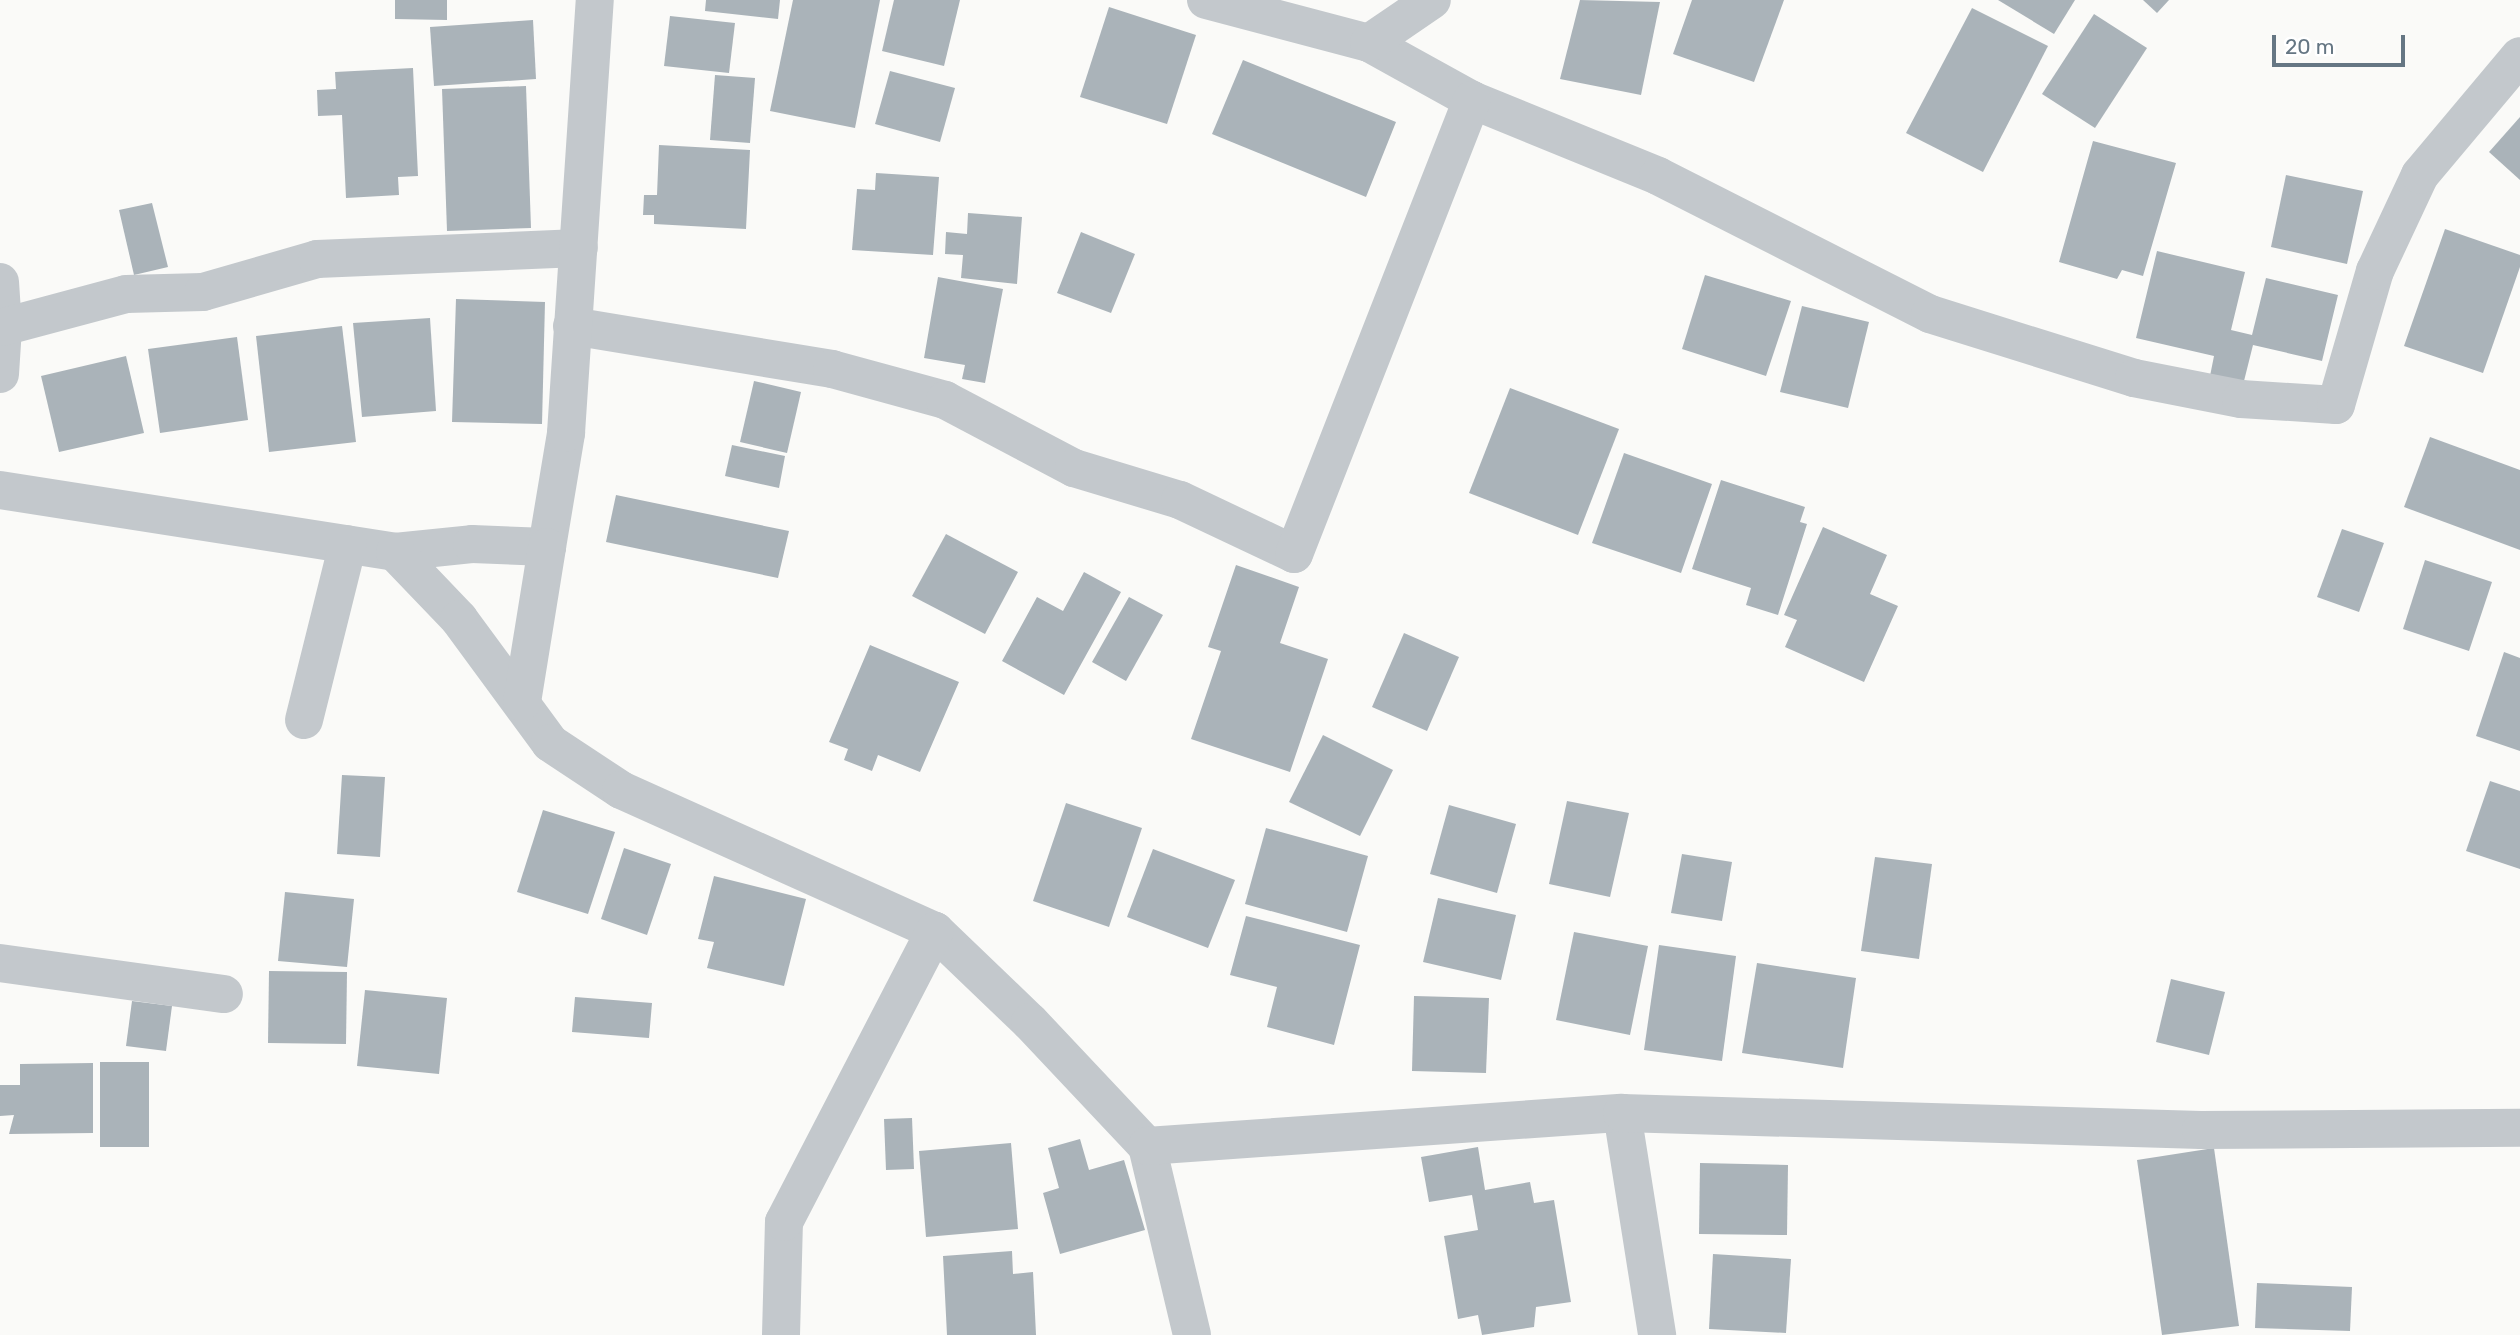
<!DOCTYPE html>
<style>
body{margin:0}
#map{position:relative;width:2520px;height:1335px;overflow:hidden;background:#fafaf8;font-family:Rubik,sans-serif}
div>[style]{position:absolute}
.building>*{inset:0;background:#aab3b9}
.street>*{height:38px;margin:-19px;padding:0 19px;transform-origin:19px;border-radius:19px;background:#c3c8cc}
span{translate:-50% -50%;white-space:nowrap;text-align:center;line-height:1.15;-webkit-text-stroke:7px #fff;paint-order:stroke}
.scale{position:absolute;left:2272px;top:35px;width:133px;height:32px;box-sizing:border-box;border:4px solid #657683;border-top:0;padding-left:9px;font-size:21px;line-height:24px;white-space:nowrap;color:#657683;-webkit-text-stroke:5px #fff;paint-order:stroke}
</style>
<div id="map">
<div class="building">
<div style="clip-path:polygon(395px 0,447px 0,447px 20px,395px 19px)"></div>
<div style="clip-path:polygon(706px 0,780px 0,778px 19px,705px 11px)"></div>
<div style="clip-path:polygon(793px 0,880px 0,855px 128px,770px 111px)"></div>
<div style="clip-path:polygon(894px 0,960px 0,944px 66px,882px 51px)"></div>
<div style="clip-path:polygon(1580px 0,1660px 2px,1641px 95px,1560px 79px)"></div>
<div style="clip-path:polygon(1692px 0,1784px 0,1754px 82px,1673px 54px)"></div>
<div style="clip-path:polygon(1998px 0,2075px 0,2054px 34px)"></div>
<div style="clip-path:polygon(2143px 0,2169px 0,2157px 13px)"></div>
<div style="clip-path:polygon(1109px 7px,1196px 35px,1167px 124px,1080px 97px)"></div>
<div style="clip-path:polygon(1972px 8px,2048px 46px,1983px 172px,1906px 133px)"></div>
<div style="clip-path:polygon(2094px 14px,2147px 48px,2095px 128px,2042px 94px)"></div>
<div style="clip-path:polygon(670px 16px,735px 23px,729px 73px,664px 66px)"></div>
<div style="clip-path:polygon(533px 20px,536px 79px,434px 86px,430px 27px)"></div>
<div style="clip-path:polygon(1243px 60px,1396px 122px,1366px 197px,1212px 134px)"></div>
<div style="clip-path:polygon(413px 68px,418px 176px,398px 177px,399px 195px,346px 198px,342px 115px,318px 116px,317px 90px,336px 89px,335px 72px)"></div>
<div style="clip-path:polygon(890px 71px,955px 88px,940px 142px,875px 124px)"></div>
<div style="clip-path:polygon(715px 75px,755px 78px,750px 143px,710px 140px)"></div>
<div style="clip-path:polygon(526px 86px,531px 228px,447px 231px,442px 89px)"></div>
<div style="clip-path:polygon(2520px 117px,2520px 180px,2489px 152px)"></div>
<div style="clip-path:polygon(2093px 141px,2176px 163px,2143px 276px,2122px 270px,2117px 279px,2059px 262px)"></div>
<div style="clip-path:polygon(659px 145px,750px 150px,746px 229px,654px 224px,654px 215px,643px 215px,644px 195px,657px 195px)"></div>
<div style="clip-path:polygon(876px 173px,939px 177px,933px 255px,852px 250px,857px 189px,875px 190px)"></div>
<div style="clip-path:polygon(2286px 175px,2363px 191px,2347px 264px,2271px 247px)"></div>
<div style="clip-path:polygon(152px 203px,168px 267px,134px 275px,119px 210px)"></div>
<div style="clip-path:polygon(968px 213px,1022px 217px,1017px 284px,961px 278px,963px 255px,945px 254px,946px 232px,967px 234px)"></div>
<div style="clip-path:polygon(2445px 229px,2520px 255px,2520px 267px,2483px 373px,2404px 346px)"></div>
<div style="clip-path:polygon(1081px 232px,1135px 254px,1111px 313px,1057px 293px)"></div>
<div style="clip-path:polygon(2157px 251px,2245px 272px,2231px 330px,2252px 335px,2266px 278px,2338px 295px,2322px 361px,2253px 345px,2242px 389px,2209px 381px,2214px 356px,2136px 338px)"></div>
<div style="clip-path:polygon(1705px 275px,1791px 301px,1766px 376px,1682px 349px)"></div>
<div style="clip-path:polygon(938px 277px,1003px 289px,985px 383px,962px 379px,965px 365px,924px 358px)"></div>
<div style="clip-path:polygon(456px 299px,545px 302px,542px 424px,452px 422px)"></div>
<div style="clip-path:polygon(1802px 306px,1869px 322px,1848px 408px,1780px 392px)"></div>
<div style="clip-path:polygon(430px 318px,436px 411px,362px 417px,353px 323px)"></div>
<div style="clip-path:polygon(342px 326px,356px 442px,269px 452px,256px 336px)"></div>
<div style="clip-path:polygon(237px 337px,248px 420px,160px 433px,148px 349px)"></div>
<div style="clip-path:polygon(126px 356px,144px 433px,59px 452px,41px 376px)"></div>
<div style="clip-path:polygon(754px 381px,801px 392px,787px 453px,740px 442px)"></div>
<div style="clip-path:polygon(1510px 388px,1619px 429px,1578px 535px,1469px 493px)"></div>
<div style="clip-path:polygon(2430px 437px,2520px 470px,2520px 550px,2404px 507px)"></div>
<div style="clip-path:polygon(732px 445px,785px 456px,779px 488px,725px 476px)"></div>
<div style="clip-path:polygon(1624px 453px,1712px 484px,1681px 573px,1592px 543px)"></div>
<div style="clip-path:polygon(1721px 480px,1805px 507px,1800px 522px,1807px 524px,1778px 615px,1746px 605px,1751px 588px,1692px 569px)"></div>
<div style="clip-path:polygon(616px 495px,789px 531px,778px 578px,606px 542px)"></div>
<div style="clip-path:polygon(1823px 527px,1887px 555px,1870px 594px,1898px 606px,1864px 682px,1785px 647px,1797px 620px,1784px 615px)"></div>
<div style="clip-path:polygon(2342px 529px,2384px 543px,2359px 612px,2317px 597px)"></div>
<div style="clip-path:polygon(946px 534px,1018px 572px,985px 634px,912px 596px)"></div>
<div style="clip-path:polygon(2425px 560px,2492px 582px,2469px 651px,2403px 629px)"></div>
<div style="clip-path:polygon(1236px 565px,1299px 587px,1280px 643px,1328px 659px,1290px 772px,1191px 739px,1221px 651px,1208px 647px)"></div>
<div style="clip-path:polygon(1084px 572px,1121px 592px,1064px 695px,1002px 661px,1037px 597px,1063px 611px)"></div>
<div style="clip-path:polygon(1129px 597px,1163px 615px,1126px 681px,1092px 662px)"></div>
<div style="clip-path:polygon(1404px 633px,1459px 657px,1427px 731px,1372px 707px)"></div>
<div style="clip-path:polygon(870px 645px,959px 682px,920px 772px,878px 755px,872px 771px,844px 760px,848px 749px,829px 742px)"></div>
<div style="clip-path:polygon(2504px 652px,2520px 658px,2520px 751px,2476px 736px)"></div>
<div style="clip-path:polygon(1323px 735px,1393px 770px,1360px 836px,1289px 802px)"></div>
<div style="clip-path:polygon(342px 775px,385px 777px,380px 857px,337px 854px)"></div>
<div style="clip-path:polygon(2490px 781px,2520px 791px,2520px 869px,2466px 851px)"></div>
<div style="clip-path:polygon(1567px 801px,1629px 813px,1610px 897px,1549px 884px)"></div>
<div style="clip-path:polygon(1066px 803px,1142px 828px,1109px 927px,1033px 901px)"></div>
<div style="clip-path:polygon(1449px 805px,1516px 824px,1497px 893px,1430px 874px)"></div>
<div style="clip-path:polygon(543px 810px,615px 832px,588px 914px,517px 892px)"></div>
<div style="clip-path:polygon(1266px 828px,1368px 856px,1347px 932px,1245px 904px)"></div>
<div style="clip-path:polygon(624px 848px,671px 864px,647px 935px,601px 919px)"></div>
<div style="clip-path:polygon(1153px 849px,1235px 880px,1208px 948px,1127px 917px)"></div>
<div style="clip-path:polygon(1682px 854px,1732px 862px,1722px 921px,1671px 913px)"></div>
<div style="clip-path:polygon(1875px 857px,1932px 864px,1919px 959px,1861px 951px)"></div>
<div style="clip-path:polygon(714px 876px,806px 899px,784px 986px,707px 968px,714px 942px,698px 939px)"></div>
<div style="clip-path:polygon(285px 892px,354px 899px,347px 967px,278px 961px)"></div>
<div style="clip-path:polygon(1438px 898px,1516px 915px,1501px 980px,1423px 962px)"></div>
<div style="clip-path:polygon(1246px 916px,1360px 945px,1334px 1045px,1267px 1027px,1277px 987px,1230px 975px)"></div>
<div style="clip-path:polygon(1574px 932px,1648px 946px,1630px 1035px,1556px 1020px)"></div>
<div style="clip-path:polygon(1659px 945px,1736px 956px,1722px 1061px,1644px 1050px)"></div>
<div style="clip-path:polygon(1757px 963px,1856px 978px,1843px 1068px,1742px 1053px)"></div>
<div style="clip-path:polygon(269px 971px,347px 972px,346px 1044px,268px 1043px)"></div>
<div style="clip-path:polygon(2171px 979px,2225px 992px,2209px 1055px,2156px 1042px)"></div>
<div style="clip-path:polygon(365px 990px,447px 998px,439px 1074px,357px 1066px)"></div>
<div style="clip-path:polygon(1414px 996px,1489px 998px,1486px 1073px,1412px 1071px)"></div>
<div style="clip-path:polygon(575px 997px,652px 1003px,649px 1038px,572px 1032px)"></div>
<div style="clip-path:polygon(132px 1001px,172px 1006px,166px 1051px,126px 1046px)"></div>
<div style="clip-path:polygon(100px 1062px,149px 1062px,149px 1147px,100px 1147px)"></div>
<div style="clip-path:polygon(93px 1063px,93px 1133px,9px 1134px,14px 1115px,0 1116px,0 1085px,20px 1085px,20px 1064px)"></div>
<div style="clip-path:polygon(912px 1118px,914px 1169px,886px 1170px,884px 1119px)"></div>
<div style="clip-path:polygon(1080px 1139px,1089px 1170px,1124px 1160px,1145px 1230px,1060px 1254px,1043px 1193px,1059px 1188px,1048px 1148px)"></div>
<div style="clip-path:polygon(1011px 1143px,1018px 1229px,926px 1237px,919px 1151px)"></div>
<div style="clip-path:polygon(1478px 1147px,1485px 1190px,1530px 1182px,1534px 1203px,1554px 1200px,1571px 1302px,1536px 1307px,1534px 1327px,1482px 1335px,1478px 1315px,1458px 1319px,1444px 1236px,1478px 1230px,1472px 1195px,1429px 1202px,1421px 1157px)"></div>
<div style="clip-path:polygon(2214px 1148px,2239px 1326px,2162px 1335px,2137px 1160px)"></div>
<div style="clip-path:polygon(1700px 1163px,1788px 1165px,1787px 1235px,1699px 1234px)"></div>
<div style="clip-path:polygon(1012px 1251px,1013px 1274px,1033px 1272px,1036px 1335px,947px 1335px,943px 1256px)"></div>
<div style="clip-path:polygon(1713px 1254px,1791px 1259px,1786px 1333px,1709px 1329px)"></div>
<div style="clip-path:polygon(2257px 1283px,2352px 1287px,2350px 1331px,2255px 1328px)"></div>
</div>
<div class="street">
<div style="left:1206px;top:0;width:169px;rotate:14.8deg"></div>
<div style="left:1369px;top:43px;width:118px;rotate:29deg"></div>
<div style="left:1472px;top:100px;width:201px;rotate:22.2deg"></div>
<div style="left:1658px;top:176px;width:305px;rotate:26.9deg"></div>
<div style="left:1930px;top:314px;width:214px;rotate:17.4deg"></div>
<div style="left:2134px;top:378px;width:109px;rotate:11.1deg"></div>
<div style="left:2241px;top:399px;width:95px;rotate:3.6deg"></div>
<div style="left:2336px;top:405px;width:140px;rotate:-73.8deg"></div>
<div style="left:2375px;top:271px;width:106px;rotate:-64.9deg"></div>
<div style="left:2420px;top:175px;width:155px;rotate:-50deg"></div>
<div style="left:1369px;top:43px;width:76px;rotate:-34.3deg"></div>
<div style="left:0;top:282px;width:45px;rotate:86.2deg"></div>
<div style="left:572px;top:326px;width:264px;rotate:9.4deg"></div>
<div style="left:832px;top:369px;width:117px;rotate:15.3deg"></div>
<div style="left:945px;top:400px;width:146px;rotate:27.8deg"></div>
<div style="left:1074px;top:468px;width:111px;rotate:16.8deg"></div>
<div style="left:1180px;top:500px;width:126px;rotate:25.3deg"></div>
<div style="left:1294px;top:554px;width:488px;rotate:-68.6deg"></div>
<div style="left:0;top:374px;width:47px;rotate:-86.3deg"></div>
<div style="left:3px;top:327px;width:127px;rotate:-15deg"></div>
<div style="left:126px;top:294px;width:77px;rotate:-1.5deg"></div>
<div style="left:203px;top:292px;width:119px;rotate:-16.1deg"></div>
<div style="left:317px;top:259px;width:262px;rotate:-2.4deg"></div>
<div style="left:0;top:490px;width:400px;rotate:8.9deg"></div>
<div style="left:395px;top:552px;width:77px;rotate:-5.9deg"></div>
<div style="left:472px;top:544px;width:75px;rotate:2.3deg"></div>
<div style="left:547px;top:547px;width:116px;rotate:-80.5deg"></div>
<div style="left:566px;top:433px;width:434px;rotate:-86.2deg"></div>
<div style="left:395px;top:552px;width:93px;rotate:46.3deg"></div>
<div style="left:459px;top:619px;width:154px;rotate:53.7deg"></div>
<div style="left:550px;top:743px;width:85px;rotate:33.5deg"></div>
<div style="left:621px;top:790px;width:344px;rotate:24.2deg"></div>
<div style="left:935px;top:931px;width:132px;rotate:43.8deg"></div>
<div style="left:1030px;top:1022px;width:170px;rotate:46.7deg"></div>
<div style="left:1147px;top:1146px;width:194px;rotate:76.6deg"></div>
<div style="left:522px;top:702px;width:157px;rotate:-80.8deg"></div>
<div style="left:304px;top:720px;width:181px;rotate:-76deg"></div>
<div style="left:0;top:963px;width:226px;rotate:7.9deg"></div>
<div style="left:1622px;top:1113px;width:225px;rotate:81deg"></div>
<div style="left:1147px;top:1146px;width:476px;rotate:-4deg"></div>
<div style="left:1622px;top:1113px;width:579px;rotate:1.68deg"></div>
<div style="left:2201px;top:1130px;width:319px;rotate:-0.4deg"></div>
<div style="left:781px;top:1335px;width:113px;rotate:-88.5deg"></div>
<div style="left:784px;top:1222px;width:328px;rotate:-62.6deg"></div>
</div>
<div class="scale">20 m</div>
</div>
